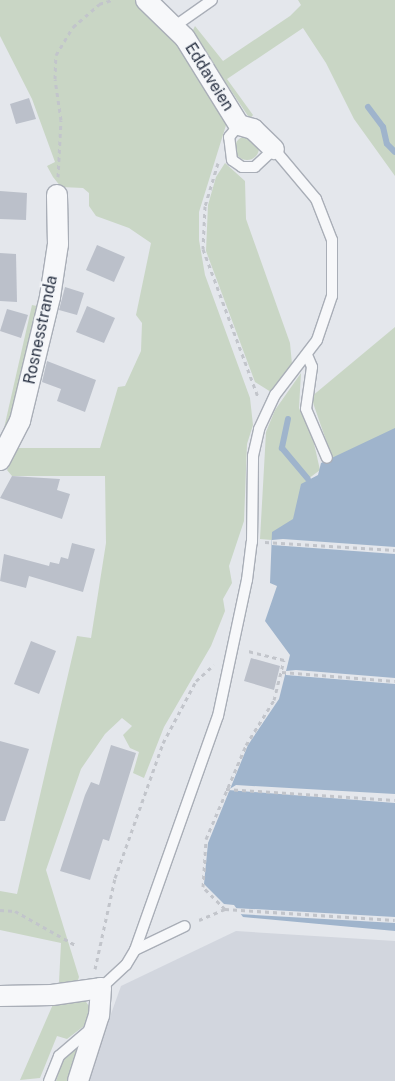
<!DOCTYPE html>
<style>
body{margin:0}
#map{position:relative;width:395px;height:1081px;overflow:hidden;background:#e4e7ec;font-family:"Public Sans",sans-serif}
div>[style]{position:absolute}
.built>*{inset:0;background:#d2d6de}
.green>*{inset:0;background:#c9d6c5}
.round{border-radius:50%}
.water>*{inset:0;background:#9fb4cc}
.pier>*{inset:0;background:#e4e7ec}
.stream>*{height:6px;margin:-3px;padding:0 3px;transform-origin:3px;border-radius:3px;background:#9fb4cc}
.building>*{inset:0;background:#bbc0ca}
.path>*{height:3px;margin-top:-1.5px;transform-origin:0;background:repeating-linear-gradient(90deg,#c2c5cb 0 4px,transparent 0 8px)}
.roads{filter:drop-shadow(1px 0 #a9aeb7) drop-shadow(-1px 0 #a9aeb7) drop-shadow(0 1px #a9aeb7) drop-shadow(0 -1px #a9aeb7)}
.service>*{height:10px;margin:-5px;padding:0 5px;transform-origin:5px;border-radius:5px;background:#f7f8fa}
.minor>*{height:20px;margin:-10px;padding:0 10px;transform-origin:10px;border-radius:10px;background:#f7f8fa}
span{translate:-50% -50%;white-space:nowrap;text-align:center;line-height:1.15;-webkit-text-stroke:4.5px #f4f6f9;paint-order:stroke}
.street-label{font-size:16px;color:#2b3445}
</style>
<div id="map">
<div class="built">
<div style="clip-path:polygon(236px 931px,395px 941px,395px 1081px,87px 1081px,121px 986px)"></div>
</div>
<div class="green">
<div style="clip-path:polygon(0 0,139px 0,165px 21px,227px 122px,199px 212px,199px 240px,205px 275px,250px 398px,253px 425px,247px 444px,244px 521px,229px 566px,232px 583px,223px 599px,225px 611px,211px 646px,164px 727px,144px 778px,133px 773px,139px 752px,130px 748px,123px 735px,132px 726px,122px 718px,105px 734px,81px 769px,46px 870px,79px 977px,77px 983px,65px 986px,59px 982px,61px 943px,0 930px,0 891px,17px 894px,77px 636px,91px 638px,106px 543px,105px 476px,12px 476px,7px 470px,18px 448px,100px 448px,118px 387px,125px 386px,141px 351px,142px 323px,136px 315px,151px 243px,129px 228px,96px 216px,89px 206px,89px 193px,83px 188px,61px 187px,53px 177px,47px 166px,55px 162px,32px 99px,0 36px)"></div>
<div style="clip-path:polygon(298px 0,395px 0,395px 176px,354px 119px,326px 63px,303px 28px,227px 79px,253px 115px,250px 119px,192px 32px,195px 26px,223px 61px,290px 16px,301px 5px)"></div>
<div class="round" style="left:235px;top:136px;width:24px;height:24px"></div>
<div style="clip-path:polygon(225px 163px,245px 181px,246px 219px,290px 343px,292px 364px,271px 392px,255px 382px,206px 251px,208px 205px,216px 177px)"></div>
<div style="clip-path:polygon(32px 305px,41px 307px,7px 431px,2px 437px)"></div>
<div style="clip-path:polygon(395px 327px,395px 485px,336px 469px,311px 397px)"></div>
<div style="clip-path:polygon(301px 373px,299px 408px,313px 439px,320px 470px,308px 479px,304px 514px,272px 540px,260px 539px,266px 432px,275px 410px)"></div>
<div style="clip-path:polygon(84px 999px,91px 1009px,84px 1026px,67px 1039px,57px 1036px,40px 1078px,20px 1080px,54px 1002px)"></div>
<div style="clip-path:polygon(83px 1038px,71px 1081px,56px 1081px,64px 1057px)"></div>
</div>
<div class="water">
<div style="clip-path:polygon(395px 428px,395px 931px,243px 917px,234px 905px,224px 904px,204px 884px,208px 843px,248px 745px,279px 699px,290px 655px,265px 621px,277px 586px,270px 583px,272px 532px,293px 519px,301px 484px,318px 475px,321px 463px)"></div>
</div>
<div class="pier">
<div style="clip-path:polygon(283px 539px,395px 547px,395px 554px,272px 545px,272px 540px)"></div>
<div style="clip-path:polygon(296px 670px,395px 678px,395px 684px,286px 675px,286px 671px)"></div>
<div style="clip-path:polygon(236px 785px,395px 794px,395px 803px,228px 790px)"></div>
<div style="clip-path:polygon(234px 908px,395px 917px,395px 923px,238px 914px)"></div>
</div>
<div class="stream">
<div style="left:368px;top:107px;width:25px;rotate:53deg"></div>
<div style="left:383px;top:127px;width:17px;rotate:77deg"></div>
<div style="left:387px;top:144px;width:11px;rotate:45deg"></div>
<div style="left:288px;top:419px;width:30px;rotate:102deg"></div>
<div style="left:282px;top:448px;width:40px;rotate:50deg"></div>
</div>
<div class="building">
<div style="clip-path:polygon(29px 98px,36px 119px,16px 124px,10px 104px)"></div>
<div style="clip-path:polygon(0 191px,27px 193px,26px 220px,0 219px)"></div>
<div style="clip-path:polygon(97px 245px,125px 257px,114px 282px,86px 270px)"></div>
<div style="clip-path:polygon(0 253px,16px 254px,17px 302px,0 301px)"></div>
<div style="clip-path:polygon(65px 287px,84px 293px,77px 315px,59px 310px)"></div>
<div style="clip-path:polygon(87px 306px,115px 318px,104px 343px,76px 332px)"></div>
<div style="clip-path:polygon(7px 309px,28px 315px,21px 338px,0 331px)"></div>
<div style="clip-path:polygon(47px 361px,96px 380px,85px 412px,57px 401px,61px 389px,42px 382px)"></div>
<div style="clip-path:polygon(12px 476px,60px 479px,57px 490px,70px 494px,62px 519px,0 498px)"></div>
<div style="clip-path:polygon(72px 543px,95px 549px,83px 592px,29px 576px,26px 588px,0 581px,4px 554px,49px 566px,50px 562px,59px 564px,61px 557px,68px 559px)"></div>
<div style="clip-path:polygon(31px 641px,56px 651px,39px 694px,14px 684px)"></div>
<div style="clip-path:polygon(251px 658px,280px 666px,274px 690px,244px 681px)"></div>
<div style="clip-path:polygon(0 741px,29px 749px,5px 821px,0 821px)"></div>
<div style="clip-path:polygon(111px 745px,136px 753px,109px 841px,103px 839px,90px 880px,60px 871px,85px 795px,91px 782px,99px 785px)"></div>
</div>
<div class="path">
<div style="left:218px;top:163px;width:45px;rotate:106.8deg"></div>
<div style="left:205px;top:206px;width:43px;rotate:92.7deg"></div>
<div style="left:203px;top:249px;width:158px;rotate:69.6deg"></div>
<div style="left:58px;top:177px;width:57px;rotate:-87deg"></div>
<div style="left:61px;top:120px;width:41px;rotate:-98.3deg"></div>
<div style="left:55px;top:79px;width:24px;rotate:-88deg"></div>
<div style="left:56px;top:55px;width:33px;rotate:-59deg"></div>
<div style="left:73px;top:27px;width:35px;rotate:-41deg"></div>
<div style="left:99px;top:4px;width:14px;rotate:-17deg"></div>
<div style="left:265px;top:542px;width:130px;rotate:3.5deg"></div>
<div style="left:282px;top:672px;width:113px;rotate:4.6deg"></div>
<div style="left:226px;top:789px;width:169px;rotate:3.7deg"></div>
<div style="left:225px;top:909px;width:31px;rotate:-135deg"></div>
<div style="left:203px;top:887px;width:48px;rotate:-86.4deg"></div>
<div style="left:206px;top:839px;width:102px;rotate:-66.9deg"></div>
<div style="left:246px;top:745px;width:53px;rotate:-58.1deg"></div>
<div style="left:274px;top:700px;width:41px;rotate:-76deg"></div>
<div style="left:284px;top:660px;width:38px;rotate:-166deg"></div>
<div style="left:0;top:910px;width:15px;rotate:4deg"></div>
<div style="left:15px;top:911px;width:71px;rotate:29.4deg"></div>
<div style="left:199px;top:920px;width:28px;rotate:-23deg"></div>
<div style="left:225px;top:909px;width:170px;rotate:3.7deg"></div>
<div style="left:95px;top:969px;width:93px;rotate:-77.6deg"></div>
<div style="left:115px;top:878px;width:143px;rotate:-70.4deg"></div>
<div style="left:163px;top:743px;width:70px;rotate:-62deg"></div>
<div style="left:196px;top:681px;width:24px;rotate:-42deg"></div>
</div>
<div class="roads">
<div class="service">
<div style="left:175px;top:26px;width:45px;rotate:-35.1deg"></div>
<div style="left:307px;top:355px;width:13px;rotate:67deg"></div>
<div style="left:312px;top:367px;width:42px;rotate:98.1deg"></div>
<div style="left:306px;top:409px;width:53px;rotate:66.8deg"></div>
<div style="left:135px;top:950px;width:55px;rotate:-25.6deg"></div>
<div style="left:101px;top:988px;width:34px;rotate:-43deg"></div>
<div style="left:126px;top:965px;width:17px;rotate:-59deg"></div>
<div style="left:135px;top:950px;width:248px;rotate:-70.5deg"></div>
<div style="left:218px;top:716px;width:139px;rotate:-78deg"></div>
<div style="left:247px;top:580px;width:38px;rotate:-83deg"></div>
<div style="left:252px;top:542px;width:86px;rotate:-89.3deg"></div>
<div style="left:253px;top:456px;width:28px;rotate:-77deg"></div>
<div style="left:259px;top:429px;width:38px;rotate:-65deg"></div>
<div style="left:275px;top:395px;width:69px;rotate:-52.6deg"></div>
<div style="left:317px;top:340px;width:46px;rotate:-71.2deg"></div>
<div style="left:332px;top:296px;width:56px;rotate:-90deg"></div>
<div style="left:332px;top:240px;width:44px;rotate:-111.3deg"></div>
<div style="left:316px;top:199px;width:65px;rotate:-130deg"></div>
<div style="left:274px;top:149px;width:26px;rotate:137deg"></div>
<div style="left:255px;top:167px;width:13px;rotate:180deg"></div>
<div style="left:242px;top:167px;width:12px;rotate:-145deg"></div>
<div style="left:232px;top:160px;width:23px;rotate:-97deg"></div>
<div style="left:229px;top:137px;width:16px;rotate:-50deg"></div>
<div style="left:49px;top:1081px;width:27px;rotate:-68deg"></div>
<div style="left:59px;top:1056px;width:45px;rotate:-40.5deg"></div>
</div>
<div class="minor">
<div style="left:146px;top:0;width:54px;rotate:44.3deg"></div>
<div style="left:185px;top:38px;width:102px;rotate:58.2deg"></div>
<div style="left:239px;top:125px;width:15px;rotate:16deg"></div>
<div style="left:253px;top:129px;width:29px;rotate:44deg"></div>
<div style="left:0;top:460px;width:44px;rotate:-62.9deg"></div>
<div style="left:20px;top:421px;width:128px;rotate:-76.4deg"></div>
<div style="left:50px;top:297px;width:54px;rotate:-81.4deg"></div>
<div style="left:58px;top:244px;width:49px;rotate:-91.2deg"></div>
<div style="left:0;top:996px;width:52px;rotate:-1.1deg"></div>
<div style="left:52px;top:995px;width:49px;rotate:-8.1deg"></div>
<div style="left:101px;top:988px;width:27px;rotate:94deg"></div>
<div style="left:99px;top:1015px;width:69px;rotate:107.7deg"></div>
</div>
</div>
<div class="street-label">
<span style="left:209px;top:77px;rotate:58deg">Eddaveien</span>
<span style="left:41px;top:330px;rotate:-78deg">Rosnesstranda</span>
</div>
</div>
